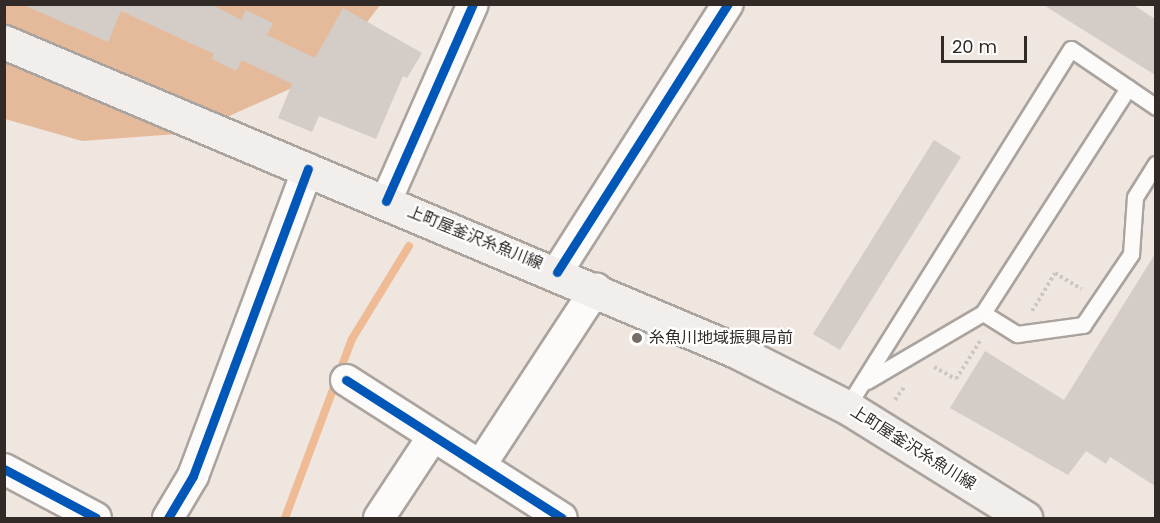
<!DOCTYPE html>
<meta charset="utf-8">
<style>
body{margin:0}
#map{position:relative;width:1160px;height:523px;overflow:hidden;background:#f0e6e0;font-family:Poppins,"Noto Sans JP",sans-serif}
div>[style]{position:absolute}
.forest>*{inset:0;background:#e4ba9b}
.stream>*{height:8px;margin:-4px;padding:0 4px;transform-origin:4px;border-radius:4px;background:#efbb95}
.building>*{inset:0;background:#d4ccc7}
.path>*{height:4px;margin-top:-2px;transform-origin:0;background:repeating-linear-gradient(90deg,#cbc7c4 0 3px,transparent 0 6px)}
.roads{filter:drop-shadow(2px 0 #aaa39e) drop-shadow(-2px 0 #aaa39e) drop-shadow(0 2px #aaa39e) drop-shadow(0 -2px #aaa39e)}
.lane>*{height:15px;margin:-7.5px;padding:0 7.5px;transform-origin:7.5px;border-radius:7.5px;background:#fdfbfa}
.street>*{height:30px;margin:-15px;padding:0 15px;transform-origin:15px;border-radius:15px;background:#fdfbfa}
.secondary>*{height:33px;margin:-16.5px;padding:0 16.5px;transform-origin:16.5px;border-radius:16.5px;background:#f2eeeb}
.cycleway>*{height:9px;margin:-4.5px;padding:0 4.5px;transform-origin:4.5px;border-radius:4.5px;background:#0057b8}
.dots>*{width:16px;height:16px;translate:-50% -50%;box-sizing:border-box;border:3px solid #fff;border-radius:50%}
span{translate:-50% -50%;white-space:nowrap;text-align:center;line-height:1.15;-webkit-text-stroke:4.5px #fff;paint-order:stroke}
.street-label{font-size:16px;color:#312a26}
.poi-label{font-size:16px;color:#312a26}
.left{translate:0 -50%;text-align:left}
.frame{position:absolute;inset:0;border:6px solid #312a26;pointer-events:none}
.scale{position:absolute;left:941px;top:36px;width:86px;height:27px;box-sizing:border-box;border:3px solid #312a26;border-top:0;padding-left:8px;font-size:18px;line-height:21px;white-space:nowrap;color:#312a26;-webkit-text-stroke:4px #fff;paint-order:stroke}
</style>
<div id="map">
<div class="forest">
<div style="clip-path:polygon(4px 5px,380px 5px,330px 71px,191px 133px,82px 141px,5px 119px)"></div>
</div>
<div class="stream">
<div style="left:285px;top:518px;width:191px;rotate:-69.5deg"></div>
<div style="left:352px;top:339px;width:109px;rotate:-58.5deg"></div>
</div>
<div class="building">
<div style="clip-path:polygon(21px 4px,211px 4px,241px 20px,246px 10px,273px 23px,267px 35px,315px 58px,343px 8px,422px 53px,407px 78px,403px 76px,376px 139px,319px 116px,312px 132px,278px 118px,292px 84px,242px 60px,236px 71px,212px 59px,214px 54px,121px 11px,108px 42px)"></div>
<div style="clip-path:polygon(1042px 4px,1132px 4px,1155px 19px,1155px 75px)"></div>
<div style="clip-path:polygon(934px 140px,961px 157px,840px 350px,813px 334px)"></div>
<div style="clip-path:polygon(1155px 254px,1155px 486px,1110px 457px,1106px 464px,1086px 451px,1068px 475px,950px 408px,985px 351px,1064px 400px)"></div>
</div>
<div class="path">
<div style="left:1032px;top:311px;width:44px;rotate:-58.8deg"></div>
<div style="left:1055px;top:273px;width:31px;rotate:31deg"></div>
<div style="left:934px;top:367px;width:25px;rotate:29deg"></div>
<div style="left:956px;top:379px;width:45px;rotate:-57.7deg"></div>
<div style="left:895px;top:400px;width:16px;rotate:-55deg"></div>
</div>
<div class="roads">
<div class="lane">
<div style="left:983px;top:313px;width:40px;rotate:32deg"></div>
<div style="left:1017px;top:334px;width:67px;rotate:-7.8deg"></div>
<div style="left:1083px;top:325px;width:86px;rotate:-55.9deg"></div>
<div style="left:1131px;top:254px;width:57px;rotate:-86deg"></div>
<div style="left:1135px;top:197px;width:39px;rotate:-58deg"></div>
<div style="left:867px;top:381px;width:134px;rotate:-30.4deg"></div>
<div style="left:983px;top:313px;width:268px;rotate:-57.2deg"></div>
<div style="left:847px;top:407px;width:422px;rotate:-58deg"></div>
<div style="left:1071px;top:49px;width:103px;rotate:34.3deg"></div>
</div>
<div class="street">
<div style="left:386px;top:201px;width:215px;rotate:-66.2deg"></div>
<div style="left:557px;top:272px;width:318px;rotate:-57.5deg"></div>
<div style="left:346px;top:380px;width:256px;rotate:32.6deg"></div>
<div style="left:480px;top:466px;width:212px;rotate:-56.8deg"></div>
<div style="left:4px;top:469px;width:104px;rotate:28deg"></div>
<div style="left:168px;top:518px;width:49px;rotate:-59.2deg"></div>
<div style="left:193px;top:476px;width:328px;rotate:-69.5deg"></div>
<div style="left:379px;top:518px;width:98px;rotate:-56.6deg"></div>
</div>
<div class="secondary">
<div style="left:4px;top:42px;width:792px;rotate:22.88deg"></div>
<div style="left:734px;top:350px;width:127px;rotate:26.8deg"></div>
<div style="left:847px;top:407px;width:210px;rotate:31.9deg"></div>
</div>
</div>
<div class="cycleway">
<div style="left:386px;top:201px;width:215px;rotate:-66.2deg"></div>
<div style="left:557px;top:272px;width:318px;rotate:-57.5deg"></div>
<div style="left:346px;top:380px;width:256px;rotate:32.6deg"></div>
<div style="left:4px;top:469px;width:104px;rotate:28deg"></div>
<div style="left:168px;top:518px;width:49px;rotate:-59.2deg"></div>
<div style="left:193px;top:476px;width:328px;rotate:-69.5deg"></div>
</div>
<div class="dots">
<div style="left:637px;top:338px;background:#746c67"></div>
</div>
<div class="street-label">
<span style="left:475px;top:238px;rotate:22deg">上町屋釜沢糸魚川線</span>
<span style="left:913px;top:448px;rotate:32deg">上町屋釜沢糸魚川線</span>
</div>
<div class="poi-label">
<span class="left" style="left:649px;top:338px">糸魚川地域振興局前</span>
</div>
<div class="frame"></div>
<div class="scale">20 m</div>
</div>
